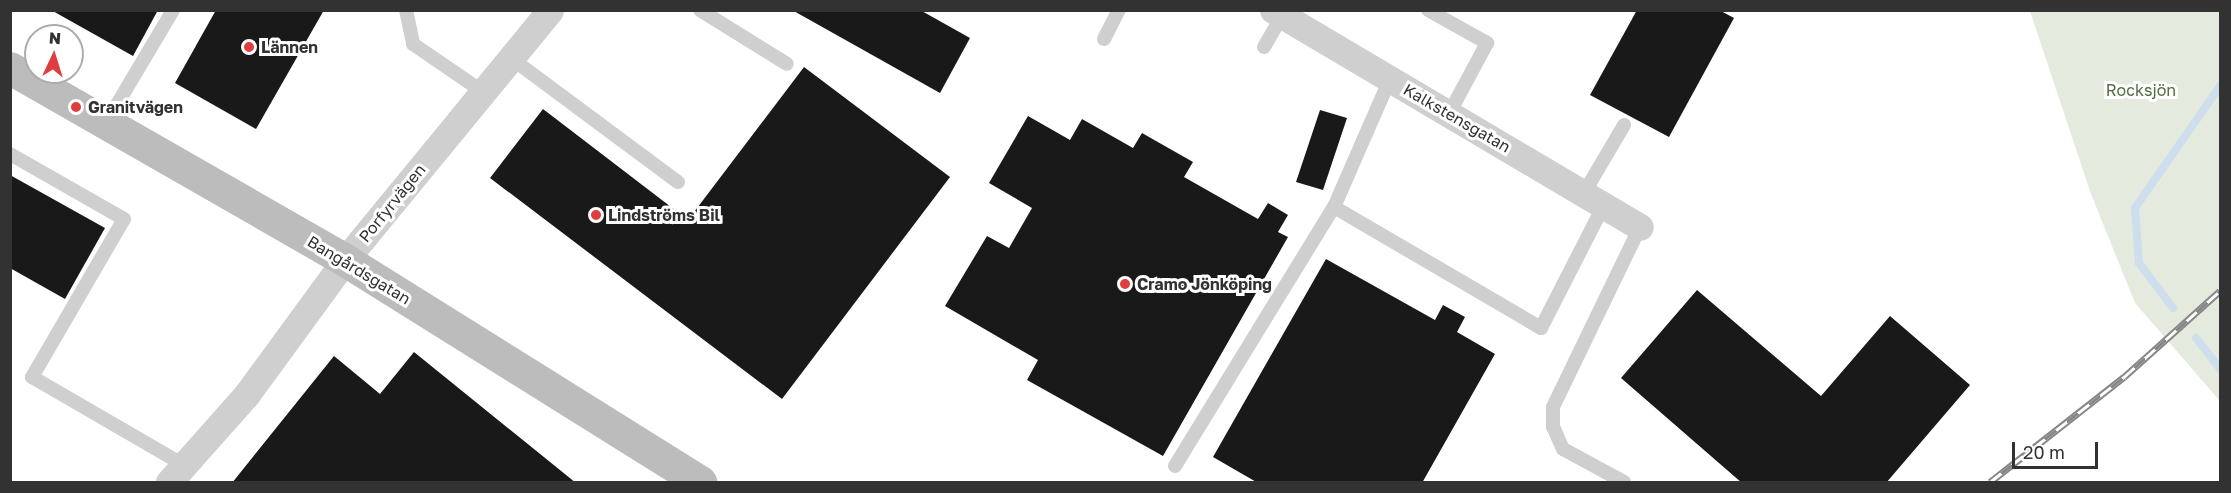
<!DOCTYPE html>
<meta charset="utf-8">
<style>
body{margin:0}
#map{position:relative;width:2231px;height:493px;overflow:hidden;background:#fff;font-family:"Golos Text",sans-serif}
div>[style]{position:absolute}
.green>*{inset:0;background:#e4ebde}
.stream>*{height:8px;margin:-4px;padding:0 4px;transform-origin:4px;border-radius:4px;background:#cedeec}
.building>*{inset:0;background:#191919}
.service>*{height:14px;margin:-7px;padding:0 7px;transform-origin:7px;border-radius:7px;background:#cfcfcf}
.minor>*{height:27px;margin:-13.5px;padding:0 13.5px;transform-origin:13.5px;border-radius:13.5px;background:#cfcfcf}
.secondary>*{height:33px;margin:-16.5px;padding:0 16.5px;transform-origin:16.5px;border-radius:16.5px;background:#bcbcbc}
.rail>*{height:7px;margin-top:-3.5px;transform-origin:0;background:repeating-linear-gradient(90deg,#fff 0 14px,#878787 0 28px);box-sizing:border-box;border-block:2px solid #878787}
.dots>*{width:16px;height:16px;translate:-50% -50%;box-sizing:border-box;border:3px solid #fff;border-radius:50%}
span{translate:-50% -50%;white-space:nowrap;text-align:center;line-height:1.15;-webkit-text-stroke:6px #fff;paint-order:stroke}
.poi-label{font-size:16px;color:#323232;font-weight:700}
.left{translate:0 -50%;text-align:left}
.park-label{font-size:16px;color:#526d40}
.street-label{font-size:16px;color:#323232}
.frame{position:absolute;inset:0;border:12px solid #323232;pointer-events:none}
.north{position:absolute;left:24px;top:24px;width:60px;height:60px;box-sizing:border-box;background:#fff;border:2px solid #adadad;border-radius:50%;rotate:4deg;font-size:16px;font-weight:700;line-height:24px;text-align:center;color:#323232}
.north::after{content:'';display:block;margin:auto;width:21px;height:27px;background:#e03d3e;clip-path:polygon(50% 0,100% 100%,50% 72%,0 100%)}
.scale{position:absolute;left:2012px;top:442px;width:86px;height:27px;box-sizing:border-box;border:3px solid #323232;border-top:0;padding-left:8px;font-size:18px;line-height:21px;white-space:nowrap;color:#323232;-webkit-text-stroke:4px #fff;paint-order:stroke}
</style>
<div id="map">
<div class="green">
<div style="clip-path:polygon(2030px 11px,2220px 11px,2220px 401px,2135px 303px,2091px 194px)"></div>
</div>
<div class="stream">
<div style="left:2173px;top:308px;width:56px;rotate:-127.1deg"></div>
<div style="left:2139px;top:263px;width:55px;rotate:-94.2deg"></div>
<div style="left:2135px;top:208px;width:149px;rotate:-55.1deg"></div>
<div style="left:2196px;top:338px;width:39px;rotate:52deg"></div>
</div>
<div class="building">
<div style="clip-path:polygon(51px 10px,158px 10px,133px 56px)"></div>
<div style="clip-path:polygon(216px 10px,324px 10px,256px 129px,175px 83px)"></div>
<div style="clip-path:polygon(792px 10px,920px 10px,970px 38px,940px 93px)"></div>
<div style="clip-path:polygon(1637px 10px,1719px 10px,1734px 18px,1669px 137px,1590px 95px)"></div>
<div style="clip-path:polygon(804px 67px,950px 177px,782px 399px,490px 178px,543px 109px,688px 220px)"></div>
<div style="clip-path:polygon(1320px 110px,1347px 118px,1323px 190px,1296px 182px)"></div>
<div style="clip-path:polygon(1028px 116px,1070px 140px,1082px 119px,1133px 148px,1142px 133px,1193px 162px,1184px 177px,1258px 219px,1268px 203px,1288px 215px,1278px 232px,1288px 237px,1163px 456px,1027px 380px,1038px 360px,945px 306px,987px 236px,1009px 248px,1032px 208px,989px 183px)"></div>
<div style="clip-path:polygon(10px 175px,105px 228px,65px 299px,10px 268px)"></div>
<div style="clip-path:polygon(1326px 259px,1435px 320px,1443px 305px,1465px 317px,1457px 332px,1495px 354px,1422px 483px,1258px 483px,1213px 457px)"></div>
<div style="clip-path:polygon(1697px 290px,1821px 396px,1890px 316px,1970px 385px,1886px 483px,1742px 483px,1621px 378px)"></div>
<div style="clip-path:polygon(414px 352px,576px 483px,232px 483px,334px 356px,380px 394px)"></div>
</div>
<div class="service">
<div style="left:406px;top:10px;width:35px;rotate:78deg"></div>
<div style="left:413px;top:44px;width:85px;rotate:34.4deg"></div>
<div style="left:700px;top:10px;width:102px;rotate:31.8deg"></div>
<div style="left:1428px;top:10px;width:68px;rotate:29.2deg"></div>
<div style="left:1487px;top:43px;width:81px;rotate:118.2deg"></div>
<div style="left:1104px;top:39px;width:33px;rotate:-63deg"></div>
<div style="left:1264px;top:47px;width:36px;rotate:-60deg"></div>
<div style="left:511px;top:58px;width:208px;rotate:36.6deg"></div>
<div style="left:106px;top:123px;width:131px;rotate:-59.3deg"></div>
<div style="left:10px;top:154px;width:131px;rotate:29.7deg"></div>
<div style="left:124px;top:219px;width:183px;rotate:120.2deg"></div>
<div style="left:32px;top:377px;width:176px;rotate:30.1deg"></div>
<div style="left:1584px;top:193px;width:79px;rotate:-59.5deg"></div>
<div style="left:1334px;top:207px;width:240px;rotate:30.3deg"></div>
<div style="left:1541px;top:328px;width:138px;rotate:-62.9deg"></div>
<div style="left:1175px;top:466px;width:304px;rotate:-58.5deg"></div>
<div style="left:1334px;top:207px;width:140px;rotate:-66.4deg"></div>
<div style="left:1624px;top:482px;width:69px;rotate:-151.6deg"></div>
<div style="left:1563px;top:449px;width:24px;rotate:-114deg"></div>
<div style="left:1553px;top:427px;width:20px;rotate:-90deg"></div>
<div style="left:1553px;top:407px;width:200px;rotate:-64.2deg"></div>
</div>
<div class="minor">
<div style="left:1273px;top:10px;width:426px;rotate:30.6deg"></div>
<div style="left:169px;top:482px;width:118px;rotate:-48.4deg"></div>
<div style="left:247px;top:394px;width:166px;rotate:-53.8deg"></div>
<div style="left:345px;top:260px;width:323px;rotate:-50.6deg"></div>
</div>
<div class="secondary">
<div style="left:10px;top:68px;width:386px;rotate:29.8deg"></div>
<div style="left:345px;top:260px;width:419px;rotate:32deg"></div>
</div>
<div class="rail">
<div style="left:1990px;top:482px;width:170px;rotate:-38.1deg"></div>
<div style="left:2124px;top:377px;width:129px;rotate:-41.9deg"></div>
</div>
<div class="dots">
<div style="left:249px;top:47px;background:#e03d3e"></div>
<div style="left:76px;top:107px;background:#e03d3e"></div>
<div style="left:596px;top:215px;background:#e03d3e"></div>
<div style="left:1125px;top:284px;background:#e03d3e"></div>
</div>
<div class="poi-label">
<span class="left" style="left:261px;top:47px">Lännen</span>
<span class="left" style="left:88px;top:107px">Granitvägen</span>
<span class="left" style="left:608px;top:215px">Lindströms Bil</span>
<span class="left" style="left:1137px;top:284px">Cramo Jönköping</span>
</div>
<div class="park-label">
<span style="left:2141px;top:90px">Rocksjön</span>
</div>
<div class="street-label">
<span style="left:1457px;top:118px;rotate:30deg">Kalkstensgatan</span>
<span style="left:392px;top:203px;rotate:-51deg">Porfyrvägen</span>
<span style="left:359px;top:270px;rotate:31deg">Bangårdsgatan</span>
</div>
<div class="frame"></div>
<div class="north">N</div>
<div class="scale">20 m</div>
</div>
